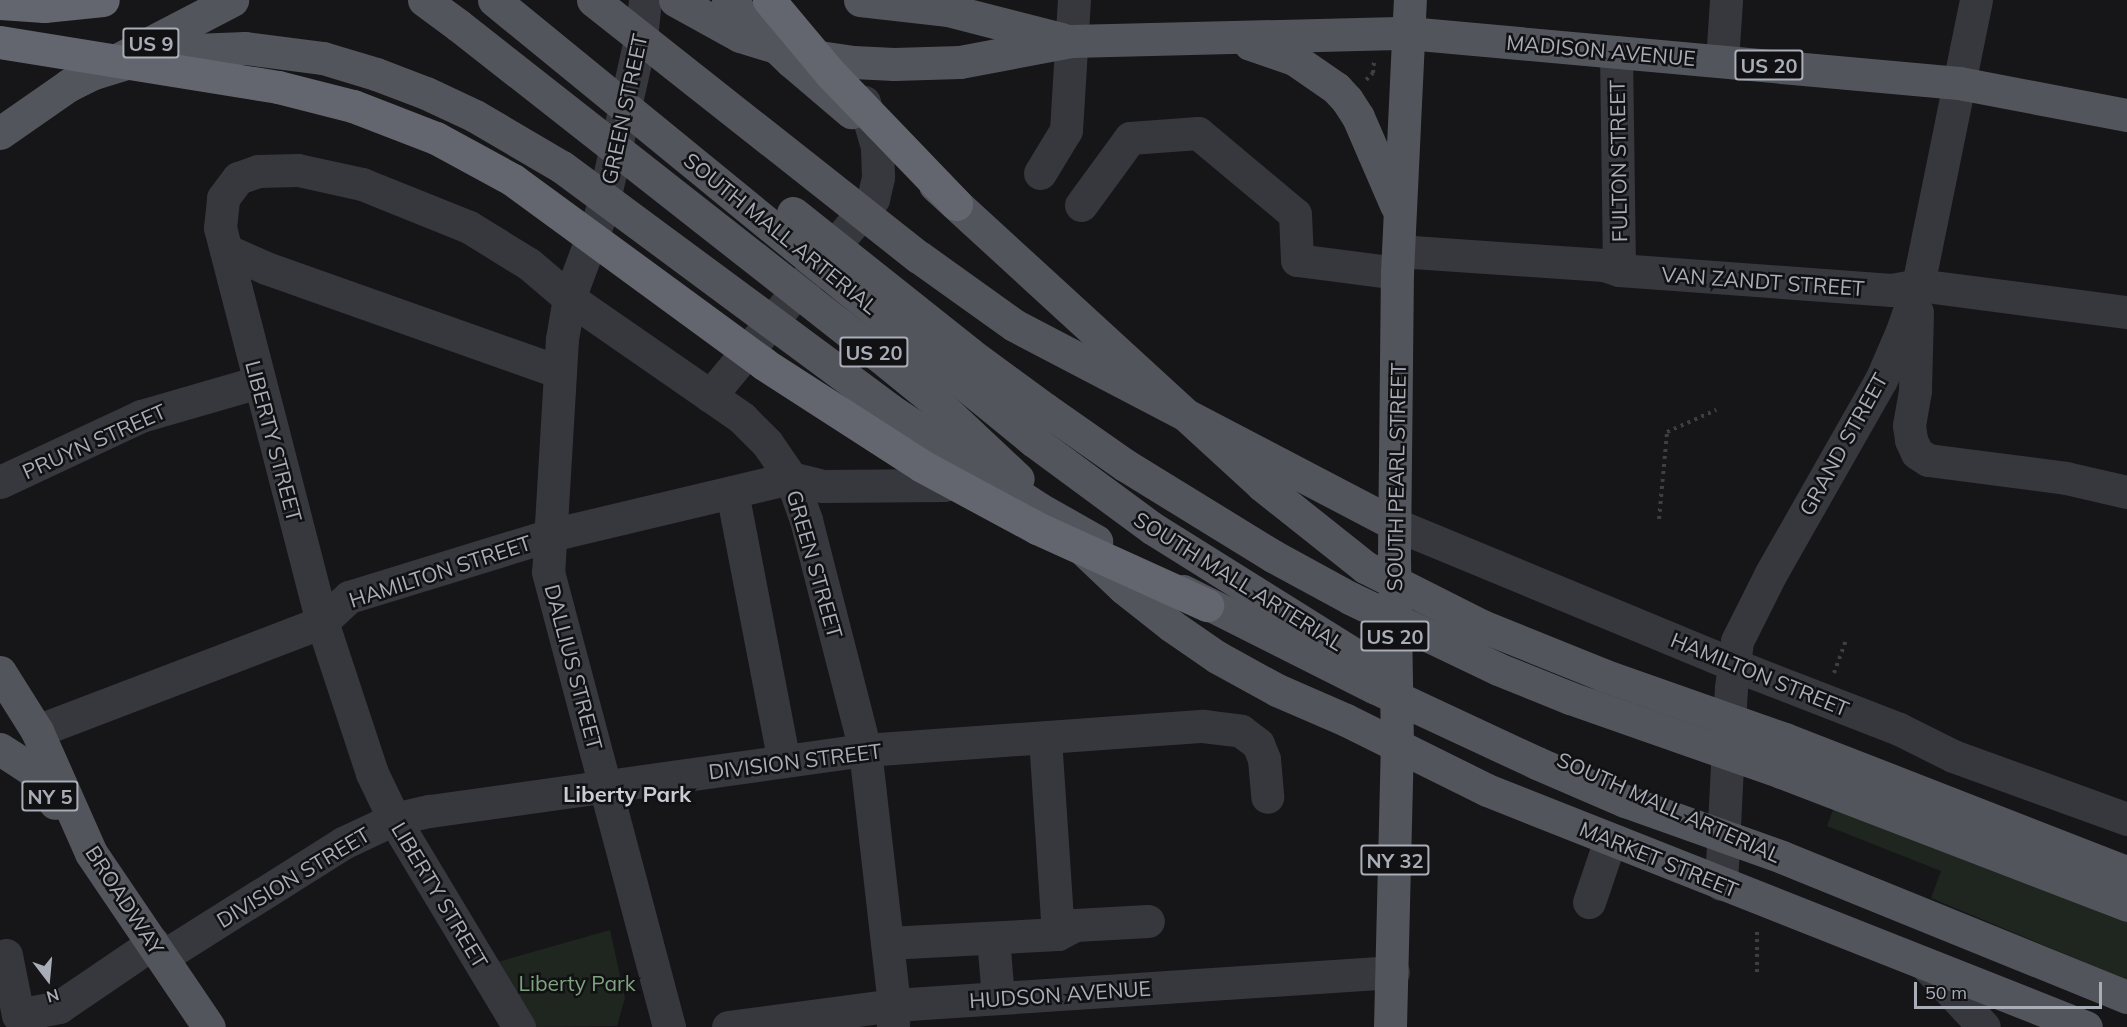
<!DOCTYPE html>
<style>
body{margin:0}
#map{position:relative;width:2127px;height:1027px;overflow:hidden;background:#161618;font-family:Mulish,sans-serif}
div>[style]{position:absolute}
.green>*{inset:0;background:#1e261f}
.path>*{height:4px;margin-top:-2px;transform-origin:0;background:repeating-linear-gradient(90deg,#3d3f44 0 3px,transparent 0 7.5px)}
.minor>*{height:33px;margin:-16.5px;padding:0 16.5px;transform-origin:16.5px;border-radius:16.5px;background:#37383d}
.major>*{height:33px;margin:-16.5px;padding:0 16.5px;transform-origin:16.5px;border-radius:16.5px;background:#53555c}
.major-bridge>*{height:33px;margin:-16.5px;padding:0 16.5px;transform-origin:16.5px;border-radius:16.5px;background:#53555c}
.highway-bridge>*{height:33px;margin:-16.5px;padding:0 16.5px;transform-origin:16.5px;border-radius:16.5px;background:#63666e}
span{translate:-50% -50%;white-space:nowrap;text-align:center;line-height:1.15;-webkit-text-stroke:5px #111113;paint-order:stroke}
.shield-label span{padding:2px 4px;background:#111113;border:2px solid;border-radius:4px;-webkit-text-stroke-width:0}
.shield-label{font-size:20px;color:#a8adb8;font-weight:700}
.street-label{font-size:21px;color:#a8adb8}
.park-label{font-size:21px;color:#7fa381}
.neighbourhood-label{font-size:22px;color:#c9ccd4;font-weight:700}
.north{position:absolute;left:18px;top:949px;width:60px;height:60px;-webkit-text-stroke:4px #111113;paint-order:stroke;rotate:164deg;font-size:16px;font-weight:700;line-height:24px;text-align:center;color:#a8adb8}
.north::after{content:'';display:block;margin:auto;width:21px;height:27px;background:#a8adb8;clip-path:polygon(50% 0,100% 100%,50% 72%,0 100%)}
.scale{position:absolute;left:1914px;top:982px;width:188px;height:27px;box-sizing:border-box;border:3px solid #a8adb8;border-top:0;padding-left:8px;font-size:18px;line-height:21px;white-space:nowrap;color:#a8adb8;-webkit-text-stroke:4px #111113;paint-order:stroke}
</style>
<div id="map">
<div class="green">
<div style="clip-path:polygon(1834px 807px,2127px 919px,2127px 980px,1931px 898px,1941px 871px,1827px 826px)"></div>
<div style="clip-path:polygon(610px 930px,625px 998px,617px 1026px,535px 1027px,494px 963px)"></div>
</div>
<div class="path">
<div style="left:1366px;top:80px;width:10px;rotate:-45deg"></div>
<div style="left:1373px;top:73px;width:12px;rotate:-85deg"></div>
<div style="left:1659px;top:519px;width:87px;rotate:-84.7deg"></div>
<div style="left:1667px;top:432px;width:54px;rotate:-24.2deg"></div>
<div style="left:1834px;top:673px;width:35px;rotate:-70deg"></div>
<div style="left:1757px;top:972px;width:45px;rotate:-90deg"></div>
</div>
<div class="minor">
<div style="left:645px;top:0;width:31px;rotate:96deg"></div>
<div style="left:642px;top:31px;width:187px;rotate:102.7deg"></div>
<div style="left:601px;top:213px;width:91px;rotate:110.6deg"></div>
<div style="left:569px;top:298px;width:42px;rotate:99.7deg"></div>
<div style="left:562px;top:339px;width:233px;rotate:93.4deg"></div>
<div style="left:548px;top:572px;width:471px;rotate:75.1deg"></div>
<div style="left:1616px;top:52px;width:218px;rotate:89.2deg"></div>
<div style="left:1722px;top:61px;width:61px;rotate:-86.2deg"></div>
<div style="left:1040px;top:173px;width:50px;rotate:-58.8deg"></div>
<div style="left:1066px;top:130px;width:130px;rotate:-86.5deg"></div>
<div style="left:1081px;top:205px;width:83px;rotate:-53.8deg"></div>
<div style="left:1130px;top:138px;width:68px;rotate:-4.2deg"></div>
<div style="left:1198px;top:133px;width:126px;rotate:39.9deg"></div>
<div style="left:1295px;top:214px;width:46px;rotate:87.5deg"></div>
<div style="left:1297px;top:260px;width:101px;rotate:7.4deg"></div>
<div style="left:226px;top:250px;width:44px;rotate:24.2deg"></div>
<div style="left:266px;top:268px;width:312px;rotate:19.5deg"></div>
<div style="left:1398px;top:251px;width:206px;rotate:3.9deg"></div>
<div style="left:1604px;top:265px;width:16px;rotate:18deg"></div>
<div style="left:1619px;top:270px;width:273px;rotate:4.2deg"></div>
<div style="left:1891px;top:290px;width:27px;rotate:-10deg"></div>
<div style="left:1918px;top:285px;width:211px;rotate:7.4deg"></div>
<div style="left:1917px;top:312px;width:79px;rotate:91.5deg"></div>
<div style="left:1915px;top:391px;width:35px;rotate:100deg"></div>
<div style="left:1909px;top:425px;width:15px;rotate:82deg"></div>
<div style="left:1911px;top:440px;width:14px;rotate:65deg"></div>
<div style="left:1917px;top:453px;width:13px;rotate:32deg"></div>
<div style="left:1928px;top:460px;width:139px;rotate:7.4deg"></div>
<div style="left:2066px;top:478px;width:63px;rotate:12.9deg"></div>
<div style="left:710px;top:396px;width:256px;rotate:-50.4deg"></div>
<div style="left:873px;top:199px;width:23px;rotate:-77deg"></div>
<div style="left:878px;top:177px;width:30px;rotate:-92deg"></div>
<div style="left:877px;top:147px;width:47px;rotate:-106.1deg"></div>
<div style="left:0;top:482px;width:156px;rotate:-25.1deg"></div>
<div style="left:141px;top:416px;width:123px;rotate:-16.1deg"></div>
<div style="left:732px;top:492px;width:274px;rotate:79.1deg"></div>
<div style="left:1394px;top:524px;width:368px;rotate:22.5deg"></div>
<div style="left:1734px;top:665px;width:177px;rotate:21.2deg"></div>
<div style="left:1899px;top:729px;width:60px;rotate:26.6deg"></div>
<div style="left:1953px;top:756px;width:185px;rotate:19.9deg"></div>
<div style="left:37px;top:731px;width:305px;rotate:-20.9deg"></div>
<div style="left:322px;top:622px;width:37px;rotate:-43deg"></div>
<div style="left:349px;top:597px;width:211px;rotate:-17.1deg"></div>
<div style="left:551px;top:535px;width:247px;rotate:-13.4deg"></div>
<div style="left:791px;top:478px;width:32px;rotate:14deg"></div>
<div style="left:822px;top:486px;width:123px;rotate:-0.5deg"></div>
<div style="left:1721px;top:884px;width:196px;rotate:-87.1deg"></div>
<div style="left:1731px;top:688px;width:47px;rotate:-82.7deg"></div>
<div style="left:1737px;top:641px;width:74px;rotate:-63.4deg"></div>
<div style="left:1770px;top:575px;width:224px;rotate:-60.4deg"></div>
<div style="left:1881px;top:380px;width:53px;rotate:-66.8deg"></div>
<div style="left:1902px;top:331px;width:49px;rotate:-70.8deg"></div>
<div style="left:1918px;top:285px;width:291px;rotate:-78.5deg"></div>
<div style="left:1589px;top:902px;width:65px;rotate:-71.3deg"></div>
<div style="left:1058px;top:934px;width:19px;rotate:-28deg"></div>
<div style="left:1075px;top:925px;width:73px;rotate:-3.1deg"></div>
<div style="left:993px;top:938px;width:60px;rotate:85.2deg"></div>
<div style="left:887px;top:943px;width:171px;rotate:-3deg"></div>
<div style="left:1058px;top:934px;width:197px;rotate:-93.8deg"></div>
<div style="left:6px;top:955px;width:61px;rotate:78.7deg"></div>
<div style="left:18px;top:1015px;width:42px;rotate:-11deg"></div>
<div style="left:59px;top:1007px;width:114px;rotate:-34.2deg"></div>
<div style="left:162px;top:957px;width:214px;rotate:-32.2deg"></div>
<div style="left:343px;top:843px;width:56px;rotate:-25.2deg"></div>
<div style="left:394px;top:819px;width:37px;rotate:-13deg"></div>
<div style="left:430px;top:811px;width:439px;rotate:-8deg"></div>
<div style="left:865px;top:750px;width:339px;rotate:-4.1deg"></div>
<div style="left:1203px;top:726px;width:38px;rotate:7deg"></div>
<div style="left:1241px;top:731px;width:21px;rotate:37deg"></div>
<div style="left:1258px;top:744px;width:16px;rotate:68deg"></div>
<div style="left:1264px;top:759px;width:38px;rotate:85deg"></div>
<div style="left:1925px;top:964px;width:86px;rotate:46.9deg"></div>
<div style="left:519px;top:1027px;width:243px;rotate:-121deg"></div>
<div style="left:394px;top:819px;width:51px;rotate:-115.6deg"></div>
<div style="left:372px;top:773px;width:159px;rotate:-108.3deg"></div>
<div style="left:322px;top:622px;width:407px;rotate:-104.5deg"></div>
<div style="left:220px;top:228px;width:30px;rotate:-84deg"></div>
<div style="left:223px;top:198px;width:25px;rotate:-53deg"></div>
<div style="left:238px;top:178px;width:21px;rotate:-19deg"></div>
<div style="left:258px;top:171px;width:40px;rotate:-1.4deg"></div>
<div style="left:298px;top:170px;width:66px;rotate:12.3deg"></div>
<div style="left:362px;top:184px;width:115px;rotate:21.9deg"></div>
<div style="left:469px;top:227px;width:70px;rotate:31.7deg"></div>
<div style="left:529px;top:264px;width:52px;rotate:40.4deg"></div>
<div style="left:569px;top:298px;width:211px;rotate:34.7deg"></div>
<div style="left:742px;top:418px;width:35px;rotate:45deg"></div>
<div style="left:767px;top:443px;width:42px;rotate:55.6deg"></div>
<div style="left:791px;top:478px;width:45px;rotate:70.3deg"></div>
<div style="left:806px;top:520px;width:237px;rotate:75.6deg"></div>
<div style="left:865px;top:750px;width:257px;rotate:83.5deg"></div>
<div style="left:894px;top:1005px;width:22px;rotate:93deg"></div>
<div style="left:728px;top:1027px;width:167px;rotate:-7.5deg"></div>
<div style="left:894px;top:1005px;width:500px;rotate:-3.78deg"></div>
</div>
<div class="major">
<div style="left:424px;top:0;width:42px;rotate:36.3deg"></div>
<div style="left:675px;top:0;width:74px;rotate:29deg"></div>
<div style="left:740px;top:36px;width:62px;rotate:17deg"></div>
<div style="left:799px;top:54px;width:55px;rotate:8.4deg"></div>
<div style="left:853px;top:62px;width:41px;rotate:2.8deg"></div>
<div style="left:894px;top:64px;width:66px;rotate:-1.7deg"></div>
<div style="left:960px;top:62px;width:113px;rotate:-10.7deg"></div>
<div style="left:1071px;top:41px;width:337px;rotate:-1.4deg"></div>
<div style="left:1408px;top:33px;width:553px;rotate:5.19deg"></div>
<div style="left:1959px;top:83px;width:171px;rotate:10.8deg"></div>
<div style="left:860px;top:0;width:89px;rotate:6.5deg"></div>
<div style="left:948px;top:10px;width:117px;rotate:14.4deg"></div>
<div style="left:1250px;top:44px;width:46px;rotate:18.8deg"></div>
<div style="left:1294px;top:59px;width:51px;rotate:34.6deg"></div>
<div style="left:1336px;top:88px;width:16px;rotate:47deg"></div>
<div style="left:1347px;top:100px;width:20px;rotate:57deg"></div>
<div style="left:1358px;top:117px;width:96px;rotate:66.6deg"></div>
<div style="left:0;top:133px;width:84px;rotate:-34.8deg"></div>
<div style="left:69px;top:85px;width:184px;rotate:-27.5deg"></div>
<div style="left:1014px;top:325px;width:429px;rotate:27.6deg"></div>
<div style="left:0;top:672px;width:70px;rotate:57.9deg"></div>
<div style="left:37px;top:731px;width:133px;rotate:66.1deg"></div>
<div style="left:91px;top:853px;width:210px;rotate:55.9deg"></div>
<div style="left:1277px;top:690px;width:75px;rotate:23.5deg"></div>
<div style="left:1346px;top:720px;width:157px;rotate:26.4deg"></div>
<div style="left:1487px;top:790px;width:644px;rotate:21.59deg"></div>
<div style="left:1785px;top:739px;width:367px;rotate:21.3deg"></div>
<div style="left:0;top:749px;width:38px;rotate:33deg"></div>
<div style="left:32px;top:770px;width:40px;rotate:55.1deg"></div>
<div style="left:1781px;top:772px;width:371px;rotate:21deg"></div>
<div style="left:1782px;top:857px;width:372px;rotate:22.1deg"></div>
<div style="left:1390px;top:1027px;width:280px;rotate:-88.6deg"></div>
<div style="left:1397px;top:747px;width:193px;rotate:-90.9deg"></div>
<div style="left:1394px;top:554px;width:281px;rotate:-89.4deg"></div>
<div style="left:1397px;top:273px;width:273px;rotate:-87.3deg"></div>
</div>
<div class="major-bridge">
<div style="left:494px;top:0;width:697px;rotate:39.24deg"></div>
<div style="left:1034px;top:441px;width:147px;rotate:36.4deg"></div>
<div style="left:1152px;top:528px;width:255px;rotate:32deg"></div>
<div style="left:593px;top:0;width:415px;rotate:38.3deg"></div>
<div style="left:919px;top:257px;width:117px;rotate:35.6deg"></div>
<div style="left:728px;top:0;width:88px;rotate:44.1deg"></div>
<div style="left:791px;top:61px;width:79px;rotate:40.4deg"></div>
<div style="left:458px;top:25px;width:533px;rotate:38.14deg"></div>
<div style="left:877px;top:354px;width:76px;rotate:39.1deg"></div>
<div style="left:936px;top:402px;width:112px;rotate:43.2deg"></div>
<div style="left:69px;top:85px;width:28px;rotate:-26deg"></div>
<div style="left:94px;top:73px;width:51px;rotate:-17deg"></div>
<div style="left:143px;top:58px;width:52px;rotate:-8.9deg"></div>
<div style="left:194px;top:50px;width:51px;rotate:-2.2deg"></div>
<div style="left:245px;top:48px;width:79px;rotate:7.3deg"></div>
<div style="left:323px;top:58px;width:55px;rotate:16.8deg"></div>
<div style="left:376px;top:74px;width:53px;rotate:20.8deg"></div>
<div style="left:426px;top:93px;width:54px;rotate:25.1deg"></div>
<div style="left:475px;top:116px;width:101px;rotate:30.4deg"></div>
<div style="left:562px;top:167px;width:408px;rotate:36.5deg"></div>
<div style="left:890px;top:410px;width:178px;rotate:33.5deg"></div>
<div style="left:1038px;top:508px;width:67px;rotate:29.6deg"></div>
<div style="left:935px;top:185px;width:444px;rotate:42.5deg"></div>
<div style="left:1262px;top:485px;width:132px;rotate:38.5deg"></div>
<div style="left:1365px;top:567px;width:131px;rotate:26.8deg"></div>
<div style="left:1482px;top:626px;width:131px;rotate:22deg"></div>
<div style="left:1603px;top:675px;width:193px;rotate:19.4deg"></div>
<div style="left:793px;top:213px;width:226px;rotate:38.5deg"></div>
<div style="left:970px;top:354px;width:93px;rotate:36.3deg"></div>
<div style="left:1045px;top:409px;width:98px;rotate:35deg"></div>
<div style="left:1125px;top:465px;width:174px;rotate:31.6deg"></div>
<div style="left:1273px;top:556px;width:88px;rotate:28.6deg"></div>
<div style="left:1350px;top:598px;width:164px;rotate:25.6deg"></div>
<div style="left:1498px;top:669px;width:78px;rotate:21.9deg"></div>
<div style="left:1570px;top:698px;width:224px;rotate:19.3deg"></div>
<div style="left:1086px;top:552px;width:52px;rotate:43.5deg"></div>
<div style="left:1124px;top:588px;width:61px;rotate:38.4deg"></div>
<div style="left:1172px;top:626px;width:55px;rotate:34.6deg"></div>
<div style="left:1217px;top:657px;width:68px;rotate:28.8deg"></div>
<div style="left:1183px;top:591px;width:214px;rotate:26.7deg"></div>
<div style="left:1374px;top:687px;width:180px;rotate:25deg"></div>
<div style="left:1537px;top:763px;width:96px;rotate:23.4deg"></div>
<div style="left:1625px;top:801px;width:167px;rotate:19.6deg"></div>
</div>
<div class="highway-bridge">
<div style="left:769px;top:0;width:95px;rotate:50.1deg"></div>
<div style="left:830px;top:73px;width:182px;rotate:46.1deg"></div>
<div style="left:0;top:3px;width:44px;rotate:3.9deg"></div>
<div style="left:44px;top:6px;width:59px;rotate:-5.8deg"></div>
<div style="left:0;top:42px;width:282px;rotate:9.2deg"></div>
<div style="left:278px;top:87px;width:77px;rotate:14.2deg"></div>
<div style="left:353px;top:106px;width:89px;rotate:21.1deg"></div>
<div style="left:436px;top:138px;width:88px;rotate:28.6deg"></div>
<div style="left:513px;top:180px;width:311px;rotate:36.2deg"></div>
<div style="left:764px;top:364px;width:188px;rotate:32.8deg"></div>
<div style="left:922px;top:466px;width:131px;rotate:28.3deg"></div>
<div style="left:1037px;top:528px;width:187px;rotate:24.4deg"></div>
</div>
<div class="shield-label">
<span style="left:151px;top:43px">US 9</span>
<span style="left:1769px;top:65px">US 20</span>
<span style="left:874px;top:352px">US 20</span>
<span style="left:1395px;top:636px">US 20</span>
<span style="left:50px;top:796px">NY 5</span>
<span style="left:1395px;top:860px">NY 32</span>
</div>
<div class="street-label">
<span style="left:1601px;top:50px;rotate:5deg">MADISON AVENUE</span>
<span style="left:624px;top:109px;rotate:-78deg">GREEN STREET</span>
<span style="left:1618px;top:161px;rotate:-91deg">FULTON STREET</span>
<span style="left:781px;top:233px;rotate:39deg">SOUTH MALL ARTERIAL</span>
<span style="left:1763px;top:281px;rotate:4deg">VAN ZANDT STREET</span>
<span style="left:94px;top:441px;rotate:-24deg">PRUYN STREET</span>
<span style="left:274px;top:441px;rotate:75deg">LIBERTY STREET</span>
<span style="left:1843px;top:444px;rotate:-61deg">GRAND STREET</span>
<span style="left:1396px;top:477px;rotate:-89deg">SOUTH PEARL STREET</span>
<span style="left:815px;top:564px;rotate:74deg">GREEN STREET</span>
<span style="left:440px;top:571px;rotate:-18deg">HAMILTON STREET</span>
<span style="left:1239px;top:581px;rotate:32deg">SOUTH MALL ARTERIAL</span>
<span style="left:574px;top:667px;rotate:75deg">DALLIUS STREET</span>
<span style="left:1760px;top:674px;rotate:22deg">HAMILTON STREET</span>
<span style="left:795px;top:761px;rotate:-7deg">DIVISION STREET</span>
<span style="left:1669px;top:807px;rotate:24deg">SOUTH MALL ARTERIAL</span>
<span style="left:1659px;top:859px;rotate:22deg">MARKET STREET</span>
<span style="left:293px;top:877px;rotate:-31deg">DIVISION STREET</span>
<span style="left:440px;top:895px;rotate:59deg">LIBERTY STREET</span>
<span style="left:125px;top:900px;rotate:57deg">BROADWAY</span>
<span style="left:1060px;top:994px;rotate:-4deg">HUDSON AVENUE</span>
</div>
<div class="park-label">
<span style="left:577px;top:983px">Liberty Park</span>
</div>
<div class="neighbourhood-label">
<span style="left:627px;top:795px">Liberty Park</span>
</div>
<div class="north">N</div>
<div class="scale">50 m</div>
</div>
